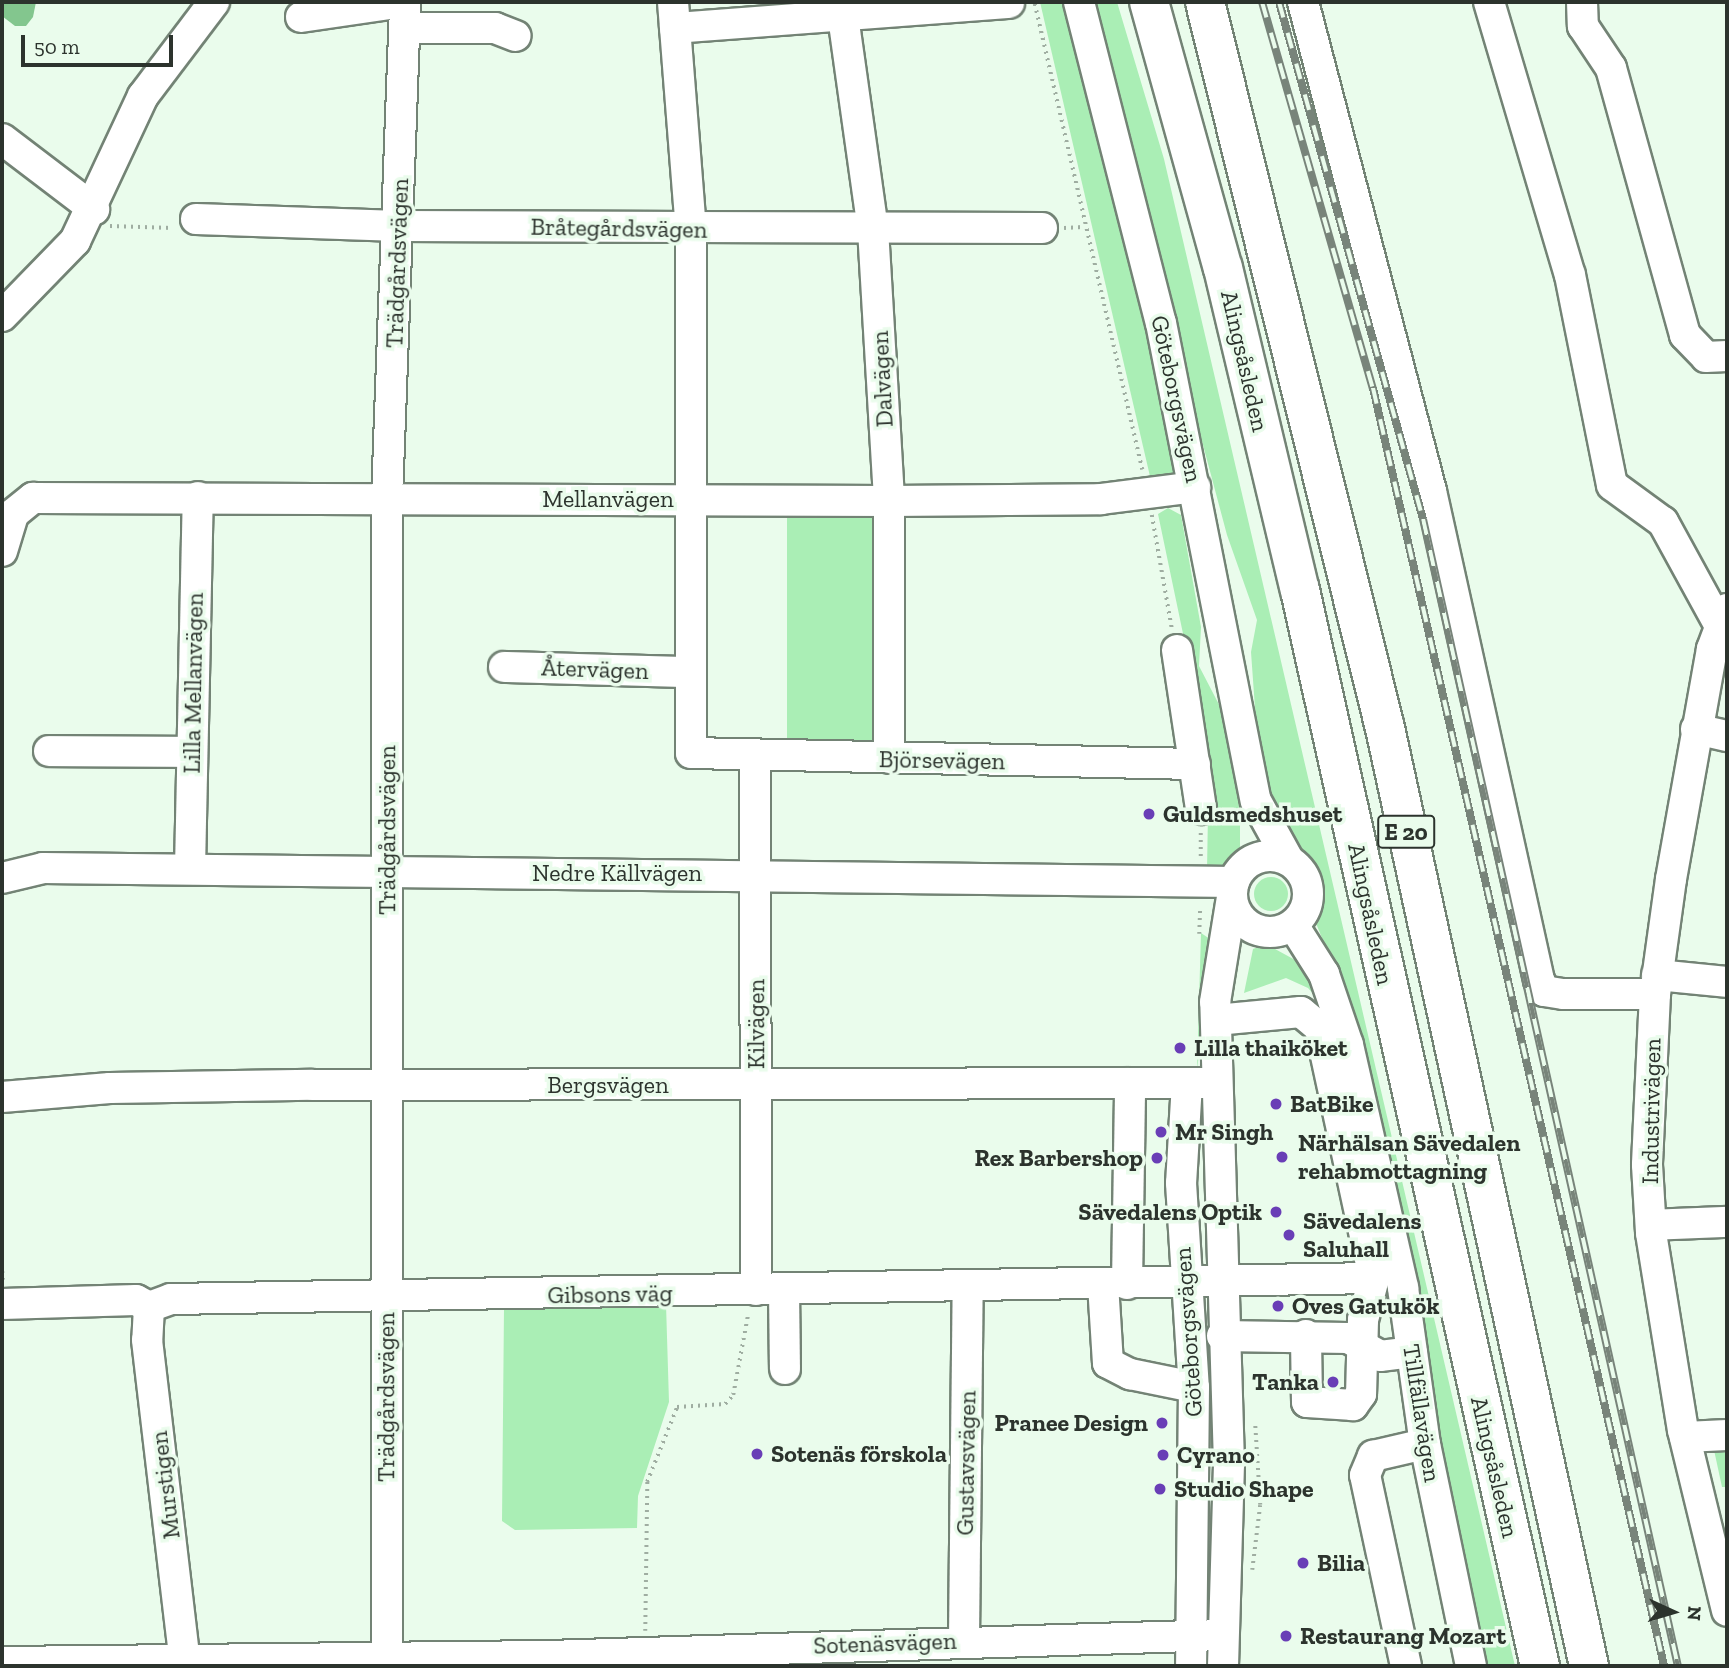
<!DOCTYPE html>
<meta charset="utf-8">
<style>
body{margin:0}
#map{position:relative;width:1729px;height:1668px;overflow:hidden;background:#eafcec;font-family:"Zilla Slab",serif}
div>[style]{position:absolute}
.green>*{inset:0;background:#aaeeb5}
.round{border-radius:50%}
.forest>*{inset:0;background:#83c68e}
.path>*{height:3.5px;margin-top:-1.75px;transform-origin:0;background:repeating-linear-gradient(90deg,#9fada1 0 2px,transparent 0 7px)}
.roads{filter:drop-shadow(2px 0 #738375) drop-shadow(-2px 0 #738375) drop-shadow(0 2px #738375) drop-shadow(0 -2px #738375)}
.minor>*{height:30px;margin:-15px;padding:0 15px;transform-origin:15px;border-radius:15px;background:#fff}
.minor>.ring{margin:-15px;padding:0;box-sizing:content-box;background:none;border:30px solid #fff;border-radius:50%}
.highway>*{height:38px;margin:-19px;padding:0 19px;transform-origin:19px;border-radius:19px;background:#fff}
.rail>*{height:8px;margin-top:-4px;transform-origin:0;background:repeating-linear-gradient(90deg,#eafcec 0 16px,#78847a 0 32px);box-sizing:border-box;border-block:2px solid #78847a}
.dots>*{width:19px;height:19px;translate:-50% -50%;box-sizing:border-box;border:4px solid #eafcec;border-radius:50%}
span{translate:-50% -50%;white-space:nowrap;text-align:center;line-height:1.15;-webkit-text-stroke:7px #eafcec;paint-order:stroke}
.shield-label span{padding:2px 5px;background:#eafcec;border:2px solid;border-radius:5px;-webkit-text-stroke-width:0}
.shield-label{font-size:23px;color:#2c332d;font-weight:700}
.street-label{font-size:24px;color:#2c332d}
.poi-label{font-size:24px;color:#2c332d;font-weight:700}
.left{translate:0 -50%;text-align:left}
.right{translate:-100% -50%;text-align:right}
.frame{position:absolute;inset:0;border:4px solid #2c332d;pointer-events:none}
.north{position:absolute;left:1638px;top:1577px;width:70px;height:70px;-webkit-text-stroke:5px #eafcec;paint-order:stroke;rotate:94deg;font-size:19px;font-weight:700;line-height:28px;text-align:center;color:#2c332d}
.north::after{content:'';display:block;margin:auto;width:24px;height:32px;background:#2c332d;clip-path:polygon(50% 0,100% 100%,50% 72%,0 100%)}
.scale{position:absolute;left:21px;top:35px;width:152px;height:32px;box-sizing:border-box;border:4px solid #2c332d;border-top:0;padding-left:9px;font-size:21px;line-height:24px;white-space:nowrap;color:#2c332d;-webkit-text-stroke:5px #eafcec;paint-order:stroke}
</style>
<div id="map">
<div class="green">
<div style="clip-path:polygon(1040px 2px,1067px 2px,1097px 107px,1178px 462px,1175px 473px,1152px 485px)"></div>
<div style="clip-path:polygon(1085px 2px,1117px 2px,1164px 159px,1515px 1666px,1486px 1666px,1333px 965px,1313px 916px,1317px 883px,1269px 797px,1256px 722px,1251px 652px,1257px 620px,1227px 535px)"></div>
<div style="clip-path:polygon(1168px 508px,1181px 515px,1201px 627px,1199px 666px,1227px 720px,1240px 783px,1240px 850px,1224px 870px,1207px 870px,1208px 813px,1186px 648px,1158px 514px)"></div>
<div style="clip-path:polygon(787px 513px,876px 513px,875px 745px,787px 745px)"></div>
<div class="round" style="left:1254px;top:877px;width:34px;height:34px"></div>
<div style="clip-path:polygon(1201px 933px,1213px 941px,1197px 1070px)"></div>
<div style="clip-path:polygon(1266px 944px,1297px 961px,1323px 1005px,1308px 988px,1286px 978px,1244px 993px,1253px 949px)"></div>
<div style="clip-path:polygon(666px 1304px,669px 1402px,638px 1496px,637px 1528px,515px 1530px,502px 1521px,504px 1307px)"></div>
<div style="clip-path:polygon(1727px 1440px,1727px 1487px,1722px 1487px,1714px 1450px)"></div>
</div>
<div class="forest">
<div style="clip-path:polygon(2px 2px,36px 2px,33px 17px,26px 26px,15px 26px,2px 16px)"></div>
</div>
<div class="path">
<div style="left:1035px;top:4px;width:478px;rotate:77deg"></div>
<div style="left:110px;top:226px;width:63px;rotate:1.8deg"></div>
<div style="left:1064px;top:228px;width:19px;rotate:-3deg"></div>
<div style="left:1152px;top:515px;width:116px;rotate:80deg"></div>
<div style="left:1201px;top:833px;width:24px;rotate:90deg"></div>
<div style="left:1199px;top:934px;width:27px;rotate:-88deg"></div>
<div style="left:2px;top:1264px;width:16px;rotate:86deg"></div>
<div style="left:1252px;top:1570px;width:65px;rotate:-83deg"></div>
<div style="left:1260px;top:1505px;width:80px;rotate:-93.6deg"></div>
<div style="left:645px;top:1631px;width:149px;rotate:-89.2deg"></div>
<div style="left:647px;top:1482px;width:81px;rotate:-68.2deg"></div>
<div style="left:677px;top:1407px;width:48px;rotate:-3.6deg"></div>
<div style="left:725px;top:1404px;width:12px;rotate:-48deg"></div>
<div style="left:733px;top:1395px;width:82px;rotate:-79.5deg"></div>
</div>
<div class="roads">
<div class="minor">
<div style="left:673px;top:2px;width:228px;rotate:85.5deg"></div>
<div style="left:691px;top:229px;width:524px;rotate:90deg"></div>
<div style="left:691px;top:753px;width:504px;rotate:1.25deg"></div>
<div style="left:841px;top:2px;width:229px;rotate:82deg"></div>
<div style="left:873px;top:229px;width:272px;rotate:86.6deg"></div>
<div style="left:889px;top:501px;width:257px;rotate:90deg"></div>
<div style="left:1079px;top:2px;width:331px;rotate:75.7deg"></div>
<div style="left:1161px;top:323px;width:487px;rotate:78.8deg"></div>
<div style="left:1256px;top:801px;width:68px;rotate:61.2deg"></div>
<div style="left:1303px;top:2px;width:505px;rotate:75.33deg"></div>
<div style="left:1431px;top:491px;width:501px;rotate:77.55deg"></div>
<div style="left:1539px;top:980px;width:12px;rotate:66deg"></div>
<div style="left:1544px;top:991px;width:19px;rotate:9deg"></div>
<div style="left:1563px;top:994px;width:92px"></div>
<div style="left:1489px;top:2px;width:285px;rotate:73.5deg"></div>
<div style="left:1570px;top:275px;width:214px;rotate:78.7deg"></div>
<div style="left:1612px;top:485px;width:63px;rotate:36deg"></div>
<div style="left:1663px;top:522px;width:121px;rotate:61.3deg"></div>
<div style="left:1582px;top:2px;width:24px;rotate:88deg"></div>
<div style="left:1583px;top:26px;width:50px;rotate:56.3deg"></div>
<div style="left:1611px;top:68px;width:277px;rotate:74.5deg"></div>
<div style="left:1685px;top:335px;width:30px;rotate:46deg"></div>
<div style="left:1706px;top:357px;width:21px;rotate:-3deg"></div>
<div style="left:301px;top:17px;width:102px;rotate:-8.4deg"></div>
<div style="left:406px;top:28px;width:89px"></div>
<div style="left:495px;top:28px;width:22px;rotate:21deg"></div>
<div style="left:675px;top:28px;width:335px;rotate:-4.3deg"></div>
<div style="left:2px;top:139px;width:116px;rotate:37.3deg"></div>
<div style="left:196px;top:219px;width:203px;rotate:2deg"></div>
<div style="left:399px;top:226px;width:643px;rotate:0.18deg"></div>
<div style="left:2px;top:316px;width:105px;rotate:-45.8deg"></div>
<div style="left:75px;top:241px;width:160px;rotate:-64.9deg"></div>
<div style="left:143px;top:96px;width:118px;rotate:-52.9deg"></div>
<div style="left:2px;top:551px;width:39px;rotate:-73deg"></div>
<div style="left:13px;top:514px;width:26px;rotate:-39deg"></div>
<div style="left:33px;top:498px;width:856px;rotate:0.2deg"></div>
<div style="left:889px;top:501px;width:212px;rotate:-0.5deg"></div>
<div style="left:1101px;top:499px;width:95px;rotate:-7.3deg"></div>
<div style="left:1727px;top:609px;width:43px;rotate:110.6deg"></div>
<div style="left:1712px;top:649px;width:234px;rotate:100.1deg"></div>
<div style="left:1671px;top:879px;width:116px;rotate:97.9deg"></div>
<div style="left:1655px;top:994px;width:171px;rotate:92.7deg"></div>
<div style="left:1647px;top:1165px;width:68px;rotate:86.6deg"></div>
<div style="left:1651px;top:1233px;width:200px;rotate:80.8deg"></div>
<div style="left:1683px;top:1430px;width:186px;rotate:76.3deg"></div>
<div style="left:1177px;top:650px;width:161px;rotate:81.4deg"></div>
<div style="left:504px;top:667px;width:182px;rotate:1.6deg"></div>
<div style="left:1696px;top:729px;width:32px;rotate:13deg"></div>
<div style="left:49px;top:751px;width:142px;rotate:0.4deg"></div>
<div style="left:755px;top:758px;width:532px;rotate:89.89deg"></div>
<div class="ring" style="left:1232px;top:856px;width:46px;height:46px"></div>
<div style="left:190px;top:869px;width:372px;rotate:-88.8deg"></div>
<div style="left:2px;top:878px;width:42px;rotate:-13.7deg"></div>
<div style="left:43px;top:868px;width:1191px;rotate:0.67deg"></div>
<div style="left:1293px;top:925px;width:58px;rotate:57.7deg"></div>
<div style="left:1324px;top:974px;width:75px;rotate:71.3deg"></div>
<div style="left:1348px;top:1045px;width:249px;rotate:77.2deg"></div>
<div style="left:1403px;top:1288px;width:158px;rotate:82deg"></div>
<div style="left:1425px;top:1444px;width:227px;rotate:78.3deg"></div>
<div style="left:1657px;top:975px;width:70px;rotate:5.7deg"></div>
<div style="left:1216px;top:1020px;width:85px;rotate:-5.4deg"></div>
<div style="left:1301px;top:1012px;width:25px;rotate:40deg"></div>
<div style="left:1320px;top:1028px;width:256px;rotate:77.8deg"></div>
<div style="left:1374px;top:1278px;width:43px;rotate:104.7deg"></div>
<div style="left:1363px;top:1320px;width:74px;rotate:91.5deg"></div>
<div style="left:1361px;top:1394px;width:14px;rotate:126deg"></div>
<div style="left:1353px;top:1405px;width:46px;rotate:-176.3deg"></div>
<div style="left:1307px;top:1402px;width:67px;rotate:-90.9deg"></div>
<div style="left:1187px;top:1083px;width:100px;rotate:93.4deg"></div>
<div style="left:1181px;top:1183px;width:204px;rotate:86.4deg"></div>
<div style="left:1194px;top:1387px;width:279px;rotate:90.6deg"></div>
<div style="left:2px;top:1097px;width:108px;rotate:-4.8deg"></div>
<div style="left:110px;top:1088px;width:202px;rotate:-0.9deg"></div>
<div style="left:312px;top:1085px;width:902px;rotate:-0.13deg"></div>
<div style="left:1651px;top:1225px;width:76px;rotate:-2.3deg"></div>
<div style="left:1103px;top:1284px;width:79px;rotate:86.4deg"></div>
<div style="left:1108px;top:1363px;width:25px;rotate:27deg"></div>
<div style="left:1130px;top:1374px;width:65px;rotate:11.5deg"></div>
<div style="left:1127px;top:1284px;width:201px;rotate:-89.1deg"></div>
<div style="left:784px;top:1290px;width:79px;rotate:89.3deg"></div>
<div style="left:2px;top:1304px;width:134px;rotate:-1.7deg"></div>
<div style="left:136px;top:1300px;width:15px;rotate:28deg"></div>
<div style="left:149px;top:1307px;width:23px;rotate:-20deg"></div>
<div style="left:171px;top:1299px;width:1203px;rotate:-1deg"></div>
<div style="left:149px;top:1307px;width:33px;rotate:93deg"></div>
<div style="left:147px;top:1340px;width:326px;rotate:83.3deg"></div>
<div style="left:1222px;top:1336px;width:126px;rotate:0.9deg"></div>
<div style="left:1348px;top:1338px;width:37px;rotate:29deg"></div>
<div style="left:1380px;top:1356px;width:32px;rotate:-7deg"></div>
<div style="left:1685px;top:1437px;width:42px;rotate:-2.7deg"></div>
<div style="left:964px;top:1639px;width:353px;rotate:-89.4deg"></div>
<div style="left:387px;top:1659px;width:1161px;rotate:-90deg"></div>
<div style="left:387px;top:498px;width:496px;rotate:-87.9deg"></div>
<div style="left:2px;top:1662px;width:546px;rotate:-0.63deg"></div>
<div style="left:548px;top:1656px;width:675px;rotate:-1.78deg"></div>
<div style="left:1223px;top:1666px;width:202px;rotate:-88.3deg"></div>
<div style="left:1229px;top:1464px;width:462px;rotate:-91.7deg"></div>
<div style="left:1215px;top:1002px;width:106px;rotate:-80.8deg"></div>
<div style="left:1406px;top:1666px;width:195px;rotate:-102.1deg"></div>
<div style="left:1365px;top:1475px;width:21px;rotate:-67deg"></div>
<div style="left:1373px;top:1456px;width:53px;rotate:-13deg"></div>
</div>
<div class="highway">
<div style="left:1149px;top:2px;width:276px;rotate:74.5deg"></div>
<div style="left:1223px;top:268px;width:331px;rotate:76.6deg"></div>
<div style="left:1300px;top:590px;width:1102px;rotate:77.43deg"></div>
<div style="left:1205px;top:2px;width:748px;rotate:76.08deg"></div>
<div style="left:1385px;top:728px;width:960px;rotate:77.73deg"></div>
</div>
</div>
<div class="rail">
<div style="left:1262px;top:2px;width:402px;rotate:74deg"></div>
<div style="left:1373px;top:388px;width:1311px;rotate:77.17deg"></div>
<div style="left:1279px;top:2px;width:537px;rotate:74.44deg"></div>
<div style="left:1423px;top:519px;width:1175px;rotate:77.47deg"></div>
</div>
<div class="dots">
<div style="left:1149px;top:814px;background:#693eb6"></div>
<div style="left:1180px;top:1048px;background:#693eb6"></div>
<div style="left:1276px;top:1104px;background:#693eb6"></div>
<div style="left:1161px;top:1132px;background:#693eb6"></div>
<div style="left:1282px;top:1157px;background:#693eb6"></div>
<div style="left:1157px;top:1158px;background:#693eb6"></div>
<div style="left:1276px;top:1212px;background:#693eb6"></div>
<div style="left:1289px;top:1235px;background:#693eb6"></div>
<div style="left:1278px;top:1306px;background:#693eb6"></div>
<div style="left:1333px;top:1382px;background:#693eb6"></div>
<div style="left:1162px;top:1423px;background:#693eb6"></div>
<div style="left:757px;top:1454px;background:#693eb6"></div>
<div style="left:1163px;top:1455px;background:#693eb6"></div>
<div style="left:1160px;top:1489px;background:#693eb6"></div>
<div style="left:1303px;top:1563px;background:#693eb6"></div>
<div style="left:1286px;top:1636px;background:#693eb6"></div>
</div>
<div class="shield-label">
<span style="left:1406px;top:832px">E 20</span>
</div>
<div class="street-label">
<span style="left:619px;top:228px;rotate:1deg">Bråtegårdsvägen</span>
<span style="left:397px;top:263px;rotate:-88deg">Trädgårdsvägen</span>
<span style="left:1245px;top:361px;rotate:77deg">Alingsåsleden</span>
<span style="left:882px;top:379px;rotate:-93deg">Dalvägen</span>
<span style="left:1177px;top:399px;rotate:78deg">Göteborgsvägen</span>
<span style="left:608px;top:499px">Mellanvägen</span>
<span style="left:595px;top:669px;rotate:2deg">Återvägen</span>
<span style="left:193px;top:683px;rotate:-89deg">Lilla Mellanvägen</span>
<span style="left:942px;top:760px;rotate:1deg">Björsevägen</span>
<span style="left:387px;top:830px;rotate:-90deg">Trädgårdsvägen</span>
<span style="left:617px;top:873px">Nedre Källvägen</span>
<span style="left:1371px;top:914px;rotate:78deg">Alingsåsleden</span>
<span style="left:756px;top:1024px;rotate:-90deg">Kilvägen</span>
<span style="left:608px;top:1085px">Bergsvägen</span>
<span style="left:1651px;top:1111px;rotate:-89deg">Industrivägen</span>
<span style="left:610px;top:1294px;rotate:-1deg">Gibsons väg</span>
<span style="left:1188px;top:1332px;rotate:-94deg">Göteborgsvägen</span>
<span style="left:386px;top:1397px;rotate:-90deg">Trädgårdsvägen</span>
<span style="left:1422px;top:1413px;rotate:81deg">Tillfällavägen</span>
<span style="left:966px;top:1463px;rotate:-89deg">Gustavsvägen</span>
<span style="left:1495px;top:1467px;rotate:77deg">Alingsåsleden</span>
<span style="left:165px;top:1485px;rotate:-97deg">Murstigen</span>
<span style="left:885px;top:1643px;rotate:-2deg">Sotenäsvägen</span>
</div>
<div class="poi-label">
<span class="left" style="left:1163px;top:814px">Guldsmedshuset</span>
<span class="left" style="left:1194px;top:1048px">Lilla thaiköket</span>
<span class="left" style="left:1290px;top:1104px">BatBike</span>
<span class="left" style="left:1175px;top:1132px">Mr Singh</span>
<span class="left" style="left:1298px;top:1157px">Närhälsan Sävedalen<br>rehabmottagning</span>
<span class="right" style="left:1143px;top:1158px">Rex Barbershop</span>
<span class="right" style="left:1262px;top:1212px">Sävedalens Optik</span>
<span class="left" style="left:1303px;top:1235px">Sävedalens<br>Saluhall</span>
<span class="left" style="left:1292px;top:1306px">Oves Gatukök</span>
<span class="right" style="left:1319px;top:1382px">Tanka</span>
<span class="right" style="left:1148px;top:1423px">Pranee Design</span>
<span class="left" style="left:771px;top:1454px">Sotenäs förskola</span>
<span class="left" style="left:1177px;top:1455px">Cyrano</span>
<span class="left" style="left:1174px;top:1489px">Studio Shape</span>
<span class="left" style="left:1317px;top:1563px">Bilia</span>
<span class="left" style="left:1300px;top:1636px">Restaurang Mozart</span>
</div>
<div class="frame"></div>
<div class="north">N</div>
<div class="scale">50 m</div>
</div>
